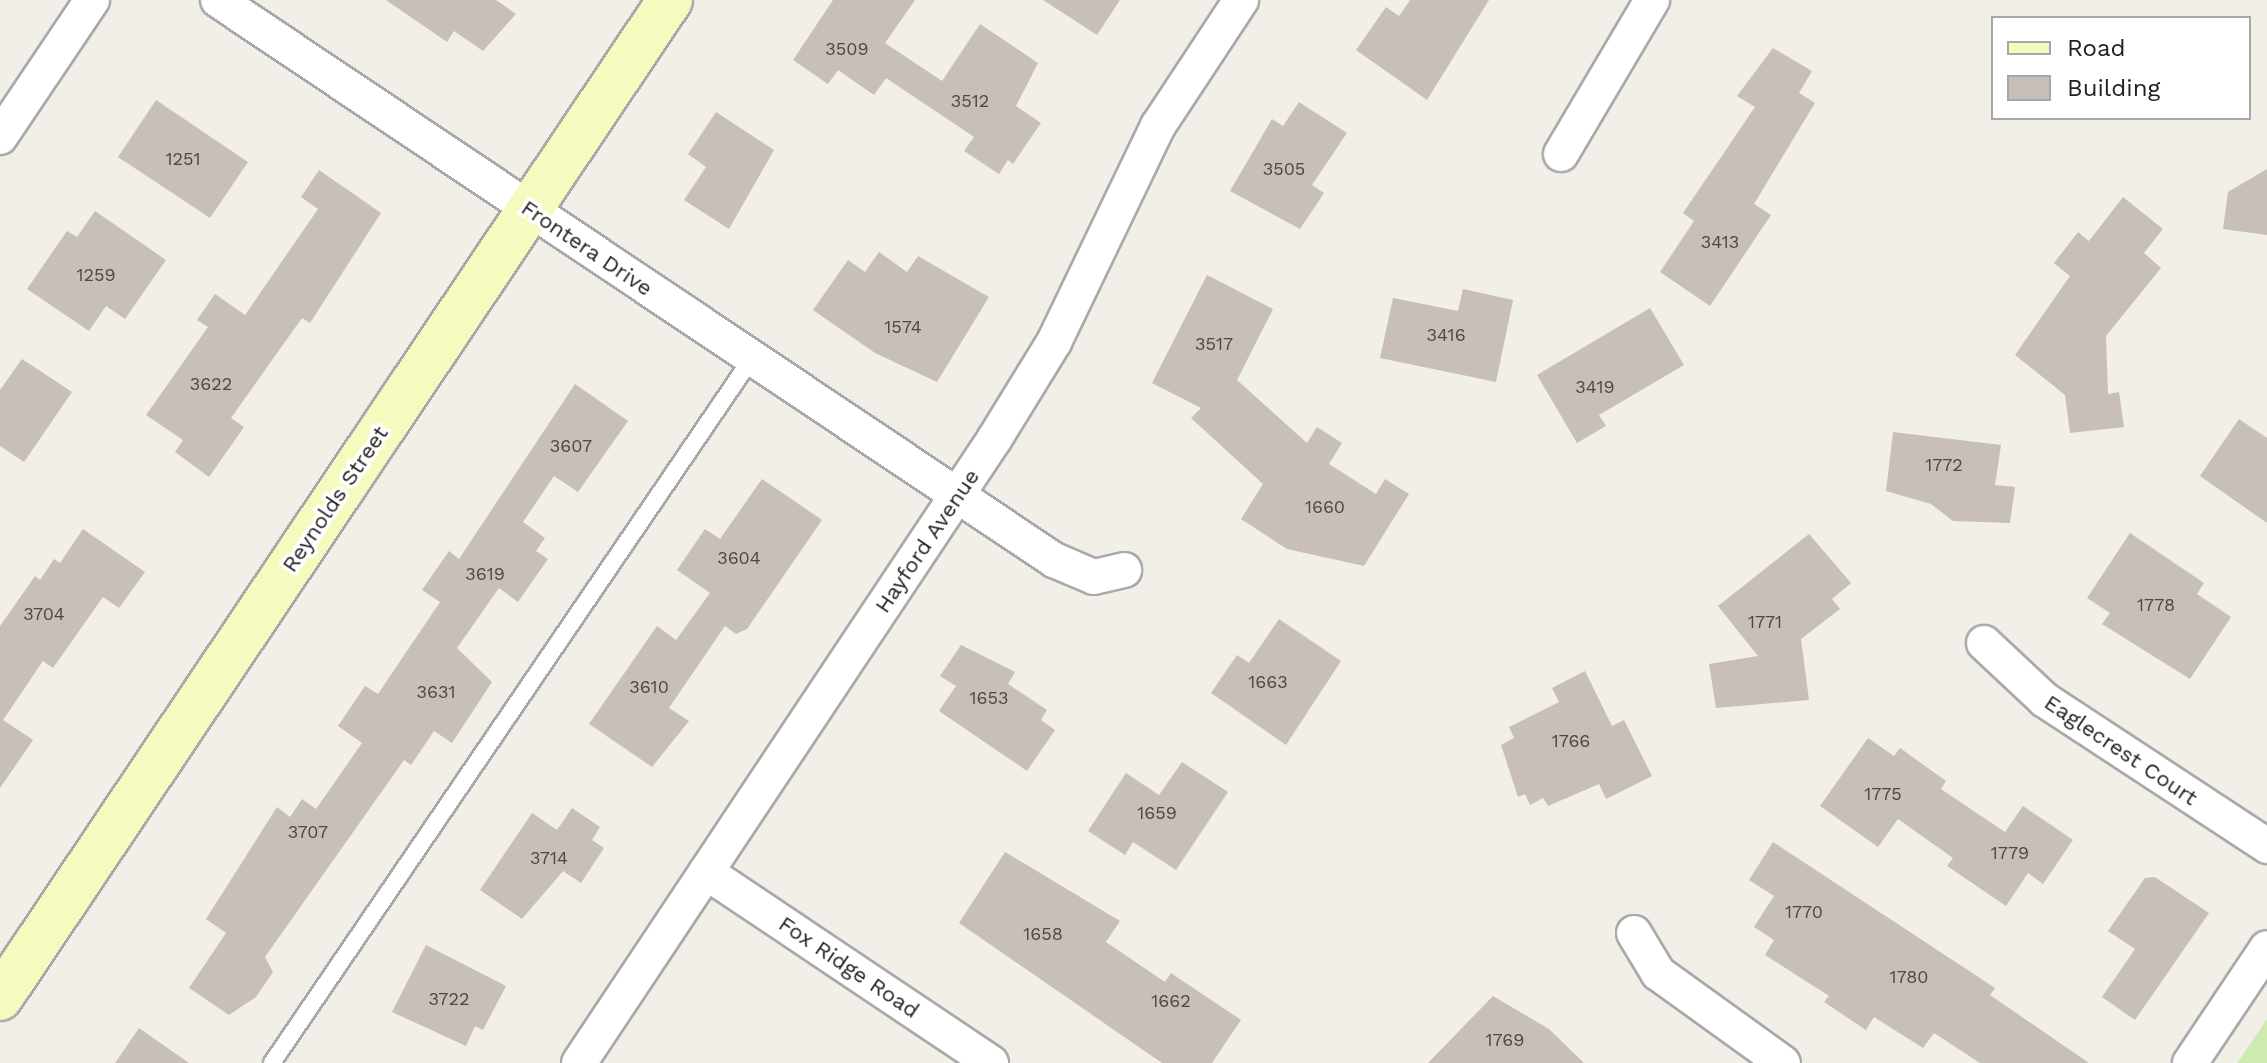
<!DOCTYPE html>
<style>
body{margin:0}
#map{position:relative;width:2267px;height:1063px;overflow:hidden;background:#f2efe9;font-family:"Work Sans",sans-serif}
div>[style]{position:absolute}
.grass>*{inset:0;background:#cdebb0}
.building>*{inset:0;background:#c7bfb8}
.roads{filter:drop-shadow(2px 0 #a9a9a9) drop-shadow(-2px 0 #a9a9a9) drop-shadow(0 2px #a9a9a9) drop-shadow(0 -2px #a9a9a9)}
.lane>*{height:16px;margin:-8px;padding:0 8px;transform-origin:8px;border-radius:8px;background:#fff}
.street>*{height:34px;margin:-17px;padding:0 17px;transform-origin:17px;border-radius:17px;background:#fff}
.secondary>*{height:44px;margin:-22px;padding:0 22px;transform-origin:22px;border-radius:22px;background:#f7fabf}
span{translate:-50% -50%;white-space:nowrap;text-align:center;line-height:1.15;-webkit-text-stroke:7px #fff;paint-order:stroke}
.number-label{font-size:18px;color:#4b4948}
.number-label span{-webkit-text-stroke-width:0}
.street-label{font-size:22px;color:#222}
.legend{position:absolute;left:1991px;top:16px;width:260px;height:104px;box-sizing:border-box;background:#fff;border:2px solid #a7a7a7;margin:0;padding:10px 14px;list-style:none;font-size:24px;color:#222}
.legend li{display:flex;align-items:center;gap:16px;height:40px}
.legend b{width:40px;border:2px solid #a7a7a7}
</style>
<div id="map">
<div class="grass">
<div style="clip-path:polygon(2267px 1019px,2267px 1063px,2237px 1063px)"></div>
</div>
<div class="building">
<div style="clip-path:polygon(386px 0,496px 0,516px 14px,483px 51px,454px 31px,447px 42px)"></div>
<div style="clip-path:polygon(833px 0,915px 0,885px 43px,942px 81px,980px 24px,1038px 63px,1016px 106px,1041px 123px,1013px 164px,1008px 160px,999px 174px,964px 151px,974px 137px,886px 78px,874px 95px,838px 70px,828px 84px,793px 60px)"></div>
<div style="clip-path:polygon(1043px 0,1120px 0,1097px 35px)"></div>
<div style="clip-path:polygon(1410px 0,1489px 0,1427px 100px,1356px 50px,1386px 7px,1399px 16px)"></div>
<div style="clip-path:polygon(1773px 48px,1812px 71px,1799px 93px,1815px 103px,1754px 204px,1771px 215px,1710px 306px,1660px 272px,1694px 221px,1683px 213px,1755px 107px,1737px 96px)"></div>
<div style="clip-path:polygon(156px 100px,248px 162px,210px 218px,118px 157px)"></div>
<div style="clip-path:polygon(1299px 102px,1347px 133px,1312px 185px,1324px 193px,1300px 229px,1230px 191px,1272px 119px,1283px 126px)"></div>
<div style="clip-path:polygon(716px 112px,774px 150px,729px 229px,684px 200px,706px 167px,688px 154px)"></div>
<div style="clip-path:polygon(2267px 169px,2267px 235px,2223px 229px,2228px 192px)"></div>
<div style="clip-path:polygon(319px 170px,381px 213px,310px 323px,302px 318px,231px 418px,244px 427px,209px 477px,175px 452px,183px 440px,146px 415px,208px 327px,197px 320px,215px 294px,245px 315px,318px 209px,301px 197px)"></div>
<div style="clip-path:polygon(2123px 197px,2163px 229px,2144px 253px,2161px 268px,2106px 336px,2108px 394px,2119px 392px,2124px 427px,2070px 433px,2065px 395px,2015px 355px,2070px 276px,2054px 263px,2078px 232px,2089px 241px)"></div>
<div style="clip-path:polygon(95px 211px,166px 260px,125px 319px,106px 306px,89px 331px,27px 289px,67px 231px,77px 237px)"></div>
<div style="clip-path:polygon(879px 252px,907px 272px,918px 256px,989px 297px,937px 382px,875px 353px,813px 310px,848px 260px,865px 272px)"></div>
<div style="clip-path:polygon(1207px 275px,1273px 309px,1237px 380px,1307px 443px,1317px 427px,1342px 443px,1329px 464px,1376px 494px,1385px 479px,1409px 494px,1364px 566px,1287px 549px,1241px 519px,1263px 484px,1191px 418px,1201px 408px,1152px 383px)"></div>
<div style="clip-path:polygon(1463px 289px,1513px 300px,1496px 382px,1380px 358px,1393px 298px,1458px 311px)"></div>
<div style="clip-path:polygon(1650px 308px,1684px 365px,1599px 415px,1606px 426px,1577px 443px,1537px 375px)"></div>
<div style="clip-path:polygon(22px 359px,72px 392px,24px 462px,0 446px,0 390px)"></div>
<div style="clip-path:polygon(575px 384px,628px 421px,578px 492px,554px 476px,523px 522px,545px 538px,536px 551px,548px 559px,518px 602px,499px 588px,457px 648px,492px 682px,452px 743px,434px 731px,411px 765px,404px 760px,265px 957px,273px 972px,256px 997px,229px 1015px,189px 988px,226px 933px,206px 919px,277px 807px,290px 817px,302px 799px,316px 809px,362px 743px,338px 726px,365px 686px,378px 694px,440px 602px,422px 590px,449px 551px,459px 559px)"></div>
<div style="clip-path:polygon(2239px 419px,2267px 438px,2267px 523px,2200px 476px)"></div>
<div style="clip-path:polygon(1893px 432px,2001px 445px,1995px 485px,2015px 487px,2010px 523px,1953px 521px,1931px 504px,1886px 491px)"></div>
<div style="clip-path:polygon(762px 479px,822px 520px,747px 629px,736px 634px,725px 626px,669px 708px,689px 721px,652px 767px,589px 724px,657px 626px,676px 640px,710px 593px,677px 570px,705px 529px,720px 539px)"></div>
<div style="clip-path:polygon(83px 529px,145px 572px,119px 608px,103px 597px,53px 668px,43px 661px,3px 720px,33px 740px,0 788px,0 626px,35px 576px,40px 580px,54px 559px,60px 563px)"></div>
<div style="clip-path:polygon(2130px 533px,2204px 583px,2197px 594px,2231px 617px,2190px 679px,2102px 624px,2110px 613px,2087px 598px)"></div>
<div style="clip-path:polygon(1809px 534px,1851px 583px,1832px 599px,1840px 609px,1801px 639px,1809px 700px,1716px 708px,1709px 664px,1758px 656px,1718px 606px)"></div>
<div style="clip-path:polygon(1279px 619px,1341px 661px,1286px 745px,1211px 693px,1237px 655px,1249px 663px)"></div>
<div style="clip-path:polygon(961px 645px,1015px 672px,1008px 684px,1047px 710px,1041px 720px,1055px 730px,1027px 771px,939px 711px,956px 686px,940px 676px)"></div>
<div style="clip-path:polygon(1585px 671px,1612px 726px,1624px 720px,1652px 776px,1606px 799px,1599px 784px,1548px 806px,1543px 798px,1530px 805px,1525px 794px,1518px 797px,1501px 745px,1514px 738px,1509px 727px,1559px 702px,1552px 688px)"></div>
<div style="clip-path:polygon(1868px 738px,1894px 756px,1900px 748px,1946px 781px,1941px 789px,2005px 832px,2023px 806px,2073px 840px,2043px 884px,2028px 873px,2006px 906px,1947px 866px,1953px 858px,1898px 819px,1878px 847px,1820px 806px)"></div>
<div style="clip-path:polygon(1182px 762px,1228px 792px,1176px 870px,1133px 842px,1125px 855px,1088px 831px,1126px 773px,1159px 795px)"></div>
<div style="clip-path:polygon(572px 808px,600px 827px,592px 840px,604px 848px,581px 883px,563px 871px,522px 919px,480px 890px,532px 813px,557px 830px)"></div>
<div style="clip-path:polygon(1773px 842px,1995px 988px,1990px 995px,2089px 1063px,1980px 1063px,1934px 1033px,1923px 1048px,1874px 1017px,1866px 1030px,1824px 1002px,1829px 996px,1765px 955px,1774px 940px,1754px 927px,1774px 896px,1749px 880px)"></div>
<div style="clip-path:polygon(1005px 852px,1120px 921px,1106px 942px,1165px 982px,1171px 973px,1241px 1020px,1212px 1063px,1162px 1063px,959px 923px)"></div>
<div style="clip-path:polygon(2155px 877px,2209px 913px,2135px 1020px,2102px 997px,2135px 949px,2108px 931px,2145px 878px)"></div>
<div style="clip-path:polygon(426px 945px,506px 986px,483px 1030px,475px 1026px,466px 1046px,392px 1012px)"></div>
<div style="clip-path:polygon(1493px 996px,1549px 1029px,1584px 1063px,1428px 1063px)"></div>
<div style="clip-path:polygon(139px 1028px,189px 1063px,115px 1063px)"></div>
</div>
<div class="roads">
<div class="lane">
<div style="left:272px;top:1063px;width:853px;rotate:-55.75deg"></div>
</div>
<div class="street">
<div style="left:218px;top:0;width:1006px;rotate:33.82deg"></div>
<div style="left:1054px;top:560px;width:43px;rotate:23deg"></div>
<div style="left:1094px;top:577px;width:31px;rotate:-13deg"></div>
<div style="left:0;top:137px;width:165px;rotate:-56.1deg"></div>
<div style="left:1561px;top:154px;width:179px;rotate:-59.4deg"></div>
<div style="left:1984px;top:643px;width:83px;rotate:43.1deg"></div>
<div style="left:2045px;top:700px;width:266px;rotate:33.3deg"></div>
<div style="left:706px;top:872px;width:343px;rotate:33.8deg"></div>
<div style="left:1634px;top:933px;width:47px;rotate:59deg"></div>
<div style="left:1658px;top:973px;width:154px;rotate:35.8deg"></div>
<div style="left:579px;top:1063px;width:751px;rotate:-56.35deg"></div>
<div style="left:995px;top:438px;width:113px;rotate:-58.4deg"></div>
<div style="left:1054px;top:342px;width:240px;rotate:-64.3deg"></div>
<div style="left:1158px;top:126px;width:151px;rotate:-56.6deg"></div>
<div style="left:2190px;top:1063px;width:138px;rotate:-56.2deg"></div>
</div>
<div class="secondary">
<div style="left:0;top:998px;width:1202px;rotate:-56.12deg"></div>
</div>
</div>
<div class="number-label">
<span style="left:847px;top:49px">3509</span>
<span style="left:970px;top:101px">3512</span>
<span style="left:183px;top:159px">1251</span>
<span style="left:1284px;top:169px">3505</span>
<span style="left:1720px;top:242px">3413</span>
<span style="left:96px;top:275px">1259</span>
<span style="left:903px;top:327px">1574</span>
<span style="left:1446px;top:335px">3416</span>
<span style="left:1214px;top:344px">3517</span>
<span style="left:211px;top:384px">3622</span>
<span style="left:1595px;top:387px">3419</span>
<span style="left:571px;top:446px">3607</span>
<span style="left:1944px;top:465px">1772</span>
<span style="left:1325px;top:507px">1660</span>
<span style="left:739px;top:558px">3604</span>
<span style="left:485px;top:574px">3619</span>
<span style="left:2156px;top:605px">1778</span>
<span style="left:44px;top:614px">3704</span>
<span style="left:1765px;top:622px">1771</span>
<span style="left:1268px;top:682px">1663</span>
<span style="left:649px;top:687px">3610</span>
<span style="left:436px;top:692px">3631</span>
<span style="left:989px;top:698px">1653</span>
<span style="left:1571px;top:741px">1766</span>
<span style="left:1883px;top:794px">1775</span>
<span style="left:1157px;top:813px">1659</span>
<span style="left:308px;top:832px">3707</span>
<span style="left:2010px;top:853px">1779</span>
<span style="left:549px;top:858px">3714</span>
<span style="left:1804px;top:912px">1770</span>
<span style="left:1043px;top:934px">1658</span>
<span style="left:1909px;top:977px">1780</span>
<span style="left:449px;top:999px">3722</span>
<span style="left:1171px;top:1001px">1662</span>
<span style="left:1505px;top:1040px">1769</span>
</div>
<div class="street-label">
<span style="left:587px;top:248px;rotate:34deg">Frontera Drive</span>
<span style="left:335px;top:499px;rotate:-56deg">Reynolds Street</span>
<span style="left:927px;top:541px;rotate:-56deg">Hayford Avenue</span>
<span style="left:2121px;top:750px;rotate:34deg">Eaglecrest Court</span>
<span style="left:849px;top:967px;rotate:34deg">Fox Ridge Road</span>
</div>
<ul class="legend">
<li><b style="height:10px;background:#f7fabf"></b>Road</li>
<li><b style="height:22px;background:#c7bfb8"></b>Building</li>
</ul>
</div>
